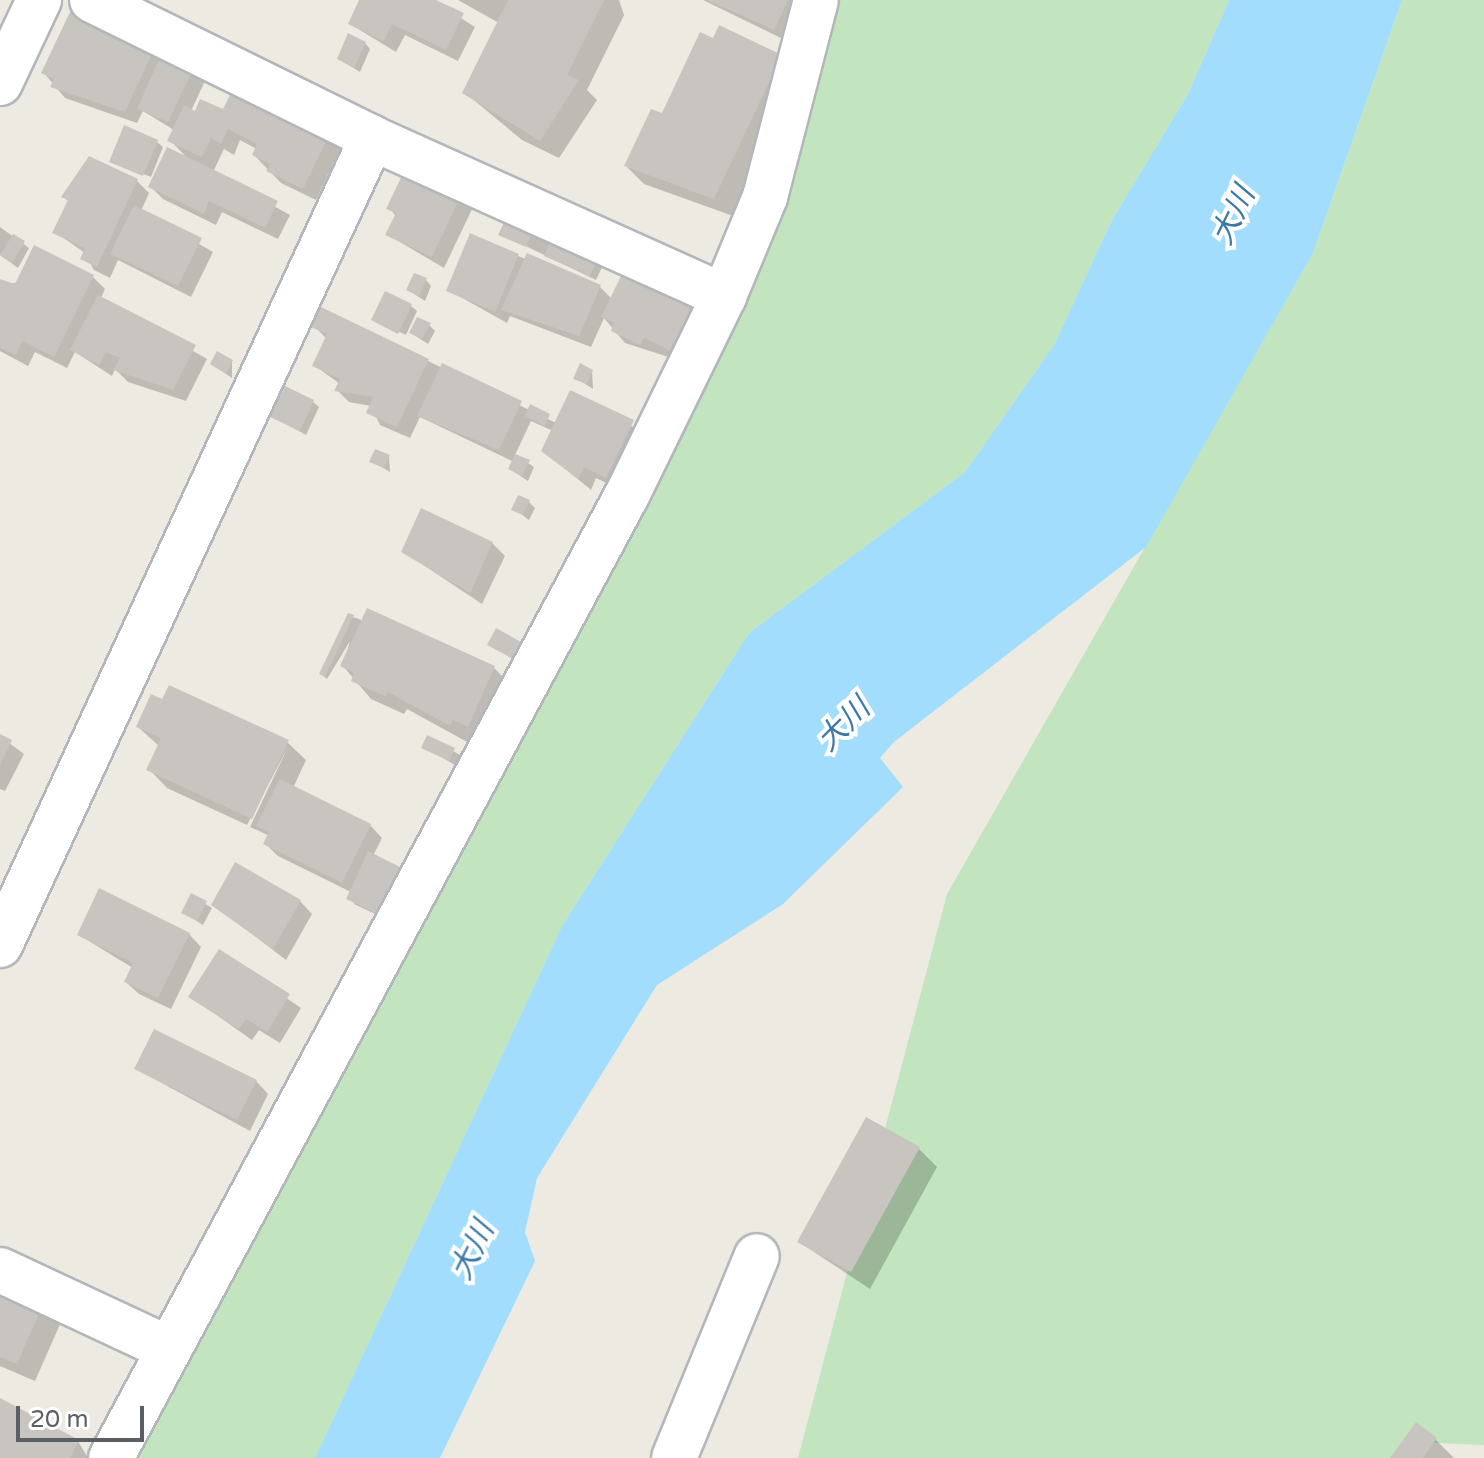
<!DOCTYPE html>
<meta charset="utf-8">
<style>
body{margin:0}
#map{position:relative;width:1484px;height:1458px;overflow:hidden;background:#edeae2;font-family:"Varela Round","Noto Sans JP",sans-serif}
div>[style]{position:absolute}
.green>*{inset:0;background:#c2e5bf}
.water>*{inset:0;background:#a2ddfe}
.shadow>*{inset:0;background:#0003}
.building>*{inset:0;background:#c8c5c0}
.roads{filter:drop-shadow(2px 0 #b3b6ba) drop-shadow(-2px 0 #b3b6ba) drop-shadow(0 2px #b3b6ba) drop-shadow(0 -2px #b3b6ba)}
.street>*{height:44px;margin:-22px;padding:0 22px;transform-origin:22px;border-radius:22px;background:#fff}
span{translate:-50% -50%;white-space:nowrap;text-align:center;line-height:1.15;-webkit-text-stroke:8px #fff;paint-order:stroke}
.water-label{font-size:30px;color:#3d79a7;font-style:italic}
.scale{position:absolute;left:16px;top:1406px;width:128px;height:36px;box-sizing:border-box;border:4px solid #5b5f63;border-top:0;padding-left:10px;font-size:24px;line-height:28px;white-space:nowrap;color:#5b5f63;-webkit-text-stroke:6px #fff;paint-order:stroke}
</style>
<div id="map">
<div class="green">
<div style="clip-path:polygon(833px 0,1229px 0,1188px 94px,1112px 220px,1054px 345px,965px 472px,749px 633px,562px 926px,315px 1458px,136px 1458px,468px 814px)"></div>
<div style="clip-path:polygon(1402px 0,1484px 0,1484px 1445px,1415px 1442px,1395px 1458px,798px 1458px,947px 894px,1313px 253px)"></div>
</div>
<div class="water">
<div style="clip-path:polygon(1229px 0,1402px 0,1313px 253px,1146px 547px,894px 742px,880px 758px,903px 787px,783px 904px,657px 985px,537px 1178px,525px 1232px,535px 1261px,440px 1458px,315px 1458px,562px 926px,749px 633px,965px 472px,1054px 345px,1112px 220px,1188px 94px)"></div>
</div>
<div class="shadow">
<div style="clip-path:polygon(362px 0,432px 0,475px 27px,458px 61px,405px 35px,396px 52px,350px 24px)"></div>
<div style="clip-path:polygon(458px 0,619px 0,624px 15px,587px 90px,597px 100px,559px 158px,522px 140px,464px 92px,499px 23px)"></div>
<div style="clip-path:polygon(703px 0,800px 0,787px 41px)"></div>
<div style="clip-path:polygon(714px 40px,799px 76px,733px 216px,644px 184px,626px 166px)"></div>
<div style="clip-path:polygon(365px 43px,370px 49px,360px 72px,339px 59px)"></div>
<div style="clip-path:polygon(152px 53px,205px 81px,191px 111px,224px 112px,343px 143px,316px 200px,281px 183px,254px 155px,257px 149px,240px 140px,234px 155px,224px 149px,213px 172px,290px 215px,278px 239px,222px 212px,216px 225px,163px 199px,151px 187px,189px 160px,170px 140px,174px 130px,143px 111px,137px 123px,65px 98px,44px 73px)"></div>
<div style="clip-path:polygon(157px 142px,163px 147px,151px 177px,112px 162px)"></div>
<div style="clip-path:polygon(408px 168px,474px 205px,444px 268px,388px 235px,396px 216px,389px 208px)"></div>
<div style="clip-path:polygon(137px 181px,149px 193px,141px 211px,213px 252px,191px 297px,118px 260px,110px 278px,94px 270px,85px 253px,55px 232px,69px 202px,64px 197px)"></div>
<div style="clip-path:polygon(0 227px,29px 248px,18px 268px,0 255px)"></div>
<div style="clip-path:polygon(556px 233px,606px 259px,596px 280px,501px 234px)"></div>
<div style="clip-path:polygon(518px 256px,600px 287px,612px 299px,692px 307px,704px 320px,684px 362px,625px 343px,604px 318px,591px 347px,510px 316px,507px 323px,448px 290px)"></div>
<div style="clip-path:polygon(93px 277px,105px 289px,101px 298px,207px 359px,186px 401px,128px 382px,115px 369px,112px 376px,75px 352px,67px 368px,35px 352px,28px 366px,0 351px,0 284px)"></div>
<div style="clip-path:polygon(426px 280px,431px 286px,425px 301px,408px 290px)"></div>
<div style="clip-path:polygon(411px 306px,417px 311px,406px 335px,377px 321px)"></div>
<div style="clip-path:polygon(429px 325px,435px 331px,428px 344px,411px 333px)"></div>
<div style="clip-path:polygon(314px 326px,428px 361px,556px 423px,571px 392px,645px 434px,619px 489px,596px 478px,591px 490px,543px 450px,553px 431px,531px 421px,515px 455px,534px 467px,528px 481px,510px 469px,514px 462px,420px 417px,410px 438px,380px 425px,371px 406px,349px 402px,337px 390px,340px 384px,314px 365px,327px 339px)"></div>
<div style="clip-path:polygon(232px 362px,232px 378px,212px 364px)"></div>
<div style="clip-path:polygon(592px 371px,593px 389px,576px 378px)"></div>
<div style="clip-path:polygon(313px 402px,319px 407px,306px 435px,273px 417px)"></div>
<div style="clip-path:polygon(389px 457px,390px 472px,372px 461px)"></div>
<div style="clip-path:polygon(529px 502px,535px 508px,529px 520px,514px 509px)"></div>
<div style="clip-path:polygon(492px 543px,505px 556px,482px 604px,404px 552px)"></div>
<div style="clip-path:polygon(353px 617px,494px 668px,512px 686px,487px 744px,472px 738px,469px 743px,407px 709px,404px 714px,371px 699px,343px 666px,350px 641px,327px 679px,321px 674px)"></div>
<div style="clip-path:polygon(520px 643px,525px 649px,518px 662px,489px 645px)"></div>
<div style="clip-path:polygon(138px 727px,287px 742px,306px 760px,293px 788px,370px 825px,382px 838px,373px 856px,407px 875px,386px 919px,354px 904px,351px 892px,278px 856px,266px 844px,270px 836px,250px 827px,288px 747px,247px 825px,167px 788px,149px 769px,159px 746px)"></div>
<div style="clip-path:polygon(0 736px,24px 754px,5px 791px,0 789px)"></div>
<div style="clip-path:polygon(428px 737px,460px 755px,455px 765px,424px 747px)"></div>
<div style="clip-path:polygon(192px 896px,212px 908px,203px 925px,184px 913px)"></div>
<div style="clip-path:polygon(300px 901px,312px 914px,286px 960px,213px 904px)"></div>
<div style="clip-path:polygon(189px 934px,201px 947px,171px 1009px,139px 994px,126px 982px,133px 968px,79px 935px)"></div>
<div style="clip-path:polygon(219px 952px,301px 1008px,280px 1043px,259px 1030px,252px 1040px,191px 997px)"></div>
<div style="clip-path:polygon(136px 1069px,256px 1081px,268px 1094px,250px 1131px)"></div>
<div style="clip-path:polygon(919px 1149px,937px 1167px,870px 1289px,799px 1242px)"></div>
<div style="clip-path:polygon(0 1285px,61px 1322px,35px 1381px,0 1366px)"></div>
<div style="clip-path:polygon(0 1400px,78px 1441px,88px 1458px,0 1458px)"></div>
<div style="clip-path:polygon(1416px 1425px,1436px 1440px,1454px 1458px,1392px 1458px)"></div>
</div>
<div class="building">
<div style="clip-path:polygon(359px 0,436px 0,464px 13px,446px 50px,392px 24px,384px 41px,348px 24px)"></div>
<div style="clip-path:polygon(508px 0,604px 0,567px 75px,579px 80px,540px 141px,462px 93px)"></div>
<div style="clip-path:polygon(707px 0,788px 0,774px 30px)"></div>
<div style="clip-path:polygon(70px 12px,153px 51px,125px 112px,50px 87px,54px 79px,41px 73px)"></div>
<div style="clip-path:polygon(719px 25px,782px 55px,714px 199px,624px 166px,651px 109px,662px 113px,700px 32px,713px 38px)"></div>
<div style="clip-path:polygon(348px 33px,366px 42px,354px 68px,337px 59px)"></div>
<div style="clip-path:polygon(162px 53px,194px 67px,168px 122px,137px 109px)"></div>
<div style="clip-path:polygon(236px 83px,332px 129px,303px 189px,266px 171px,270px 164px,252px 155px,257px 144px,228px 129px,221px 144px,211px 138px,202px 157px,167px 141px,184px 105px,195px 111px,200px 99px,223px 109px)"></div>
<div style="clip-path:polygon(124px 125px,158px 140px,143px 176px,109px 162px)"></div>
<div style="clip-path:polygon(167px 147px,278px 201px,265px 228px,209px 201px,204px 214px,148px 187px)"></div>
<div style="clip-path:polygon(89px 156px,138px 179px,97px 267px,80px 259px,85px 248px,52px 233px,68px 200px,61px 197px)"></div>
<div style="clip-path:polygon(407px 165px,463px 191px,432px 257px,385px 235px,396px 213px,386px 209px)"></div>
<div style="clip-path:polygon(134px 205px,202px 238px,178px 286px,110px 254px)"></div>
<div style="clip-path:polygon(509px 212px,536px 224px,526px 247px,498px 235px)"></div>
<div style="clip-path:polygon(555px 231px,601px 251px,590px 276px,544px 256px)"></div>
<div style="clip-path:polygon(470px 233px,519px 254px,495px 312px,446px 291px)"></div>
<div style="clip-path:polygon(13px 234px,25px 241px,12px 263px,0 255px)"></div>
<div style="clip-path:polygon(34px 245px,94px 275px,54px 357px,23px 341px,16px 355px,0 348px,0 279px,15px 284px)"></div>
<div style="clip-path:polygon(527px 253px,601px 285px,579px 336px,501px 310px)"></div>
<div style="clip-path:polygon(623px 272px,693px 306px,671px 351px,644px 338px,640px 345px,611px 331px,614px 323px,601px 317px)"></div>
<div style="clip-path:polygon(414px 273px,427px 278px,419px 296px,406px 290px)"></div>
<div style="clip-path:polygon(385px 291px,412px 304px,398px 334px,371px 320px)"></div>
<div style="clip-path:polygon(98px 295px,196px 345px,173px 390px,113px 370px,120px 358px,106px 352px,99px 365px,70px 350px)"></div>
<div style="clip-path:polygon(321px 307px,429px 359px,397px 427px,366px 413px,373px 397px,334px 391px,340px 379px,312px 366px,327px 334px,311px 327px)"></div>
<div style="clip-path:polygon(417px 317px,431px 323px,422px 339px,409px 333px)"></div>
<div style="clip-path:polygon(217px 351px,233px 360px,226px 374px,210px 364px)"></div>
<div style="clip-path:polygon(442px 363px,522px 401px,499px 450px,417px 416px)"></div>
<div style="clip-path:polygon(580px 363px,593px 370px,587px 384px,573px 379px)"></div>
<div style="clip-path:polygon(285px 386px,314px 400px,300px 431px,270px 417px)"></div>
<div style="clip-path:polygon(570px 390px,634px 420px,606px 478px,584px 467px,578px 479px,541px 451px)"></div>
<div style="clip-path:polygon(530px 404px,550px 414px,545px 426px,525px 416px)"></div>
<div style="clip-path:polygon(375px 449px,390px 455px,384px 468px,369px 462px)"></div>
<div style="clip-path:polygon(515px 454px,530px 460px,522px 476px,508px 469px)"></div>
<div style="clip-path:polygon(518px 495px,530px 500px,523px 515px,511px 510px)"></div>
<div style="clip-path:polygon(421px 508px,493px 542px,470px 593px,401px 552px)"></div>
<div style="clip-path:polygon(367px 608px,495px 666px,468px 727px,453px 720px,450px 726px,388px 692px,386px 697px,351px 681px,354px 673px,340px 666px)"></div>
<div style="clip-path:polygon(348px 613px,354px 615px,325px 677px,319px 674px)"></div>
<div style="clip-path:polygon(496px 628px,521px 642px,512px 658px,487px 645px)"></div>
<div style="clip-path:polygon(169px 685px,289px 740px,252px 819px,146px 770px,161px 738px,136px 727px,151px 694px,162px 699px)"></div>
<div style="clip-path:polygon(0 734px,12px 740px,0 765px)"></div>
<div style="clip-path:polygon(427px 735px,455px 748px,449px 761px,421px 748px)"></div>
<div style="clip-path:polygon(280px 779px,371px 824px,342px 883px,263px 844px,269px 832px,256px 826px)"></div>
<div style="clip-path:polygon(368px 851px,402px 868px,380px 915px,346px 899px)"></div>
<div style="clip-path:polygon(235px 862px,301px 900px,273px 949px,211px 905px)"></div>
<div style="clip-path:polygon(99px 888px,190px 933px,158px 998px,124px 982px,133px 963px,77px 935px)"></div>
<div style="clip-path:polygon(191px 893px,207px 901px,197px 921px,181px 913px)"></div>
<div style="clip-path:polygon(219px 949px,290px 994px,267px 1032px,246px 1019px,239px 1029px,188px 997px)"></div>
<div style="clip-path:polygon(154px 1029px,257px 1080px,237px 1120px,134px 1069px)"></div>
<div style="clip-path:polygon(866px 1117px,920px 1147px,851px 1272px,797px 1242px)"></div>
<div style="clip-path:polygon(0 1283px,44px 1302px,17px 1364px,0 1357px)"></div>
<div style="clip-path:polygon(0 1398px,79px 1440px,70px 1458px,0 1458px)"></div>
<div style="clip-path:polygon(1416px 1422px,1437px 1438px,1423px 1458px,1390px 1458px)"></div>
</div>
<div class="roads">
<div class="street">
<div style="left:92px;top:0;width:312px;rotate:26.2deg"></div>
<div style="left:372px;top:138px;width:386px;rotate:24.2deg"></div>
<div style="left:0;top:83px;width:92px;rotate:-64.8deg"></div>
<div style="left:0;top:945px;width:889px;rotate:-65.25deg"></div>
<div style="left:0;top:1270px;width:182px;rotate:25deg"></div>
<div style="left:111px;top:1458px;width:1093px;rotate:-61.82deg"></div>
<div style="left:627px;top:495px;width:221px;rotate:-64deg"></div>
<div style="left:724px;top:296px;width:107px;rotate:-67.5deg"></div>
<div style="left:765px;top:197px;width:203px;rotate:-75.5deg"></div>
<div style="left:674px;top:1458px;width:218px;rotate:-67.7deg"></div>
</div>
</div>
<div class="water-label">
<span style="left:1234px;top:216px;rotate:-64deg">大川</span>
<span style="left:844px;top:725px;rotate:-45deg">大川</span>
<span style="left:473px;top:1251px;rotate:-64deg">大川</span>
</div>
<div class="scale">20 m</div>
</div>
